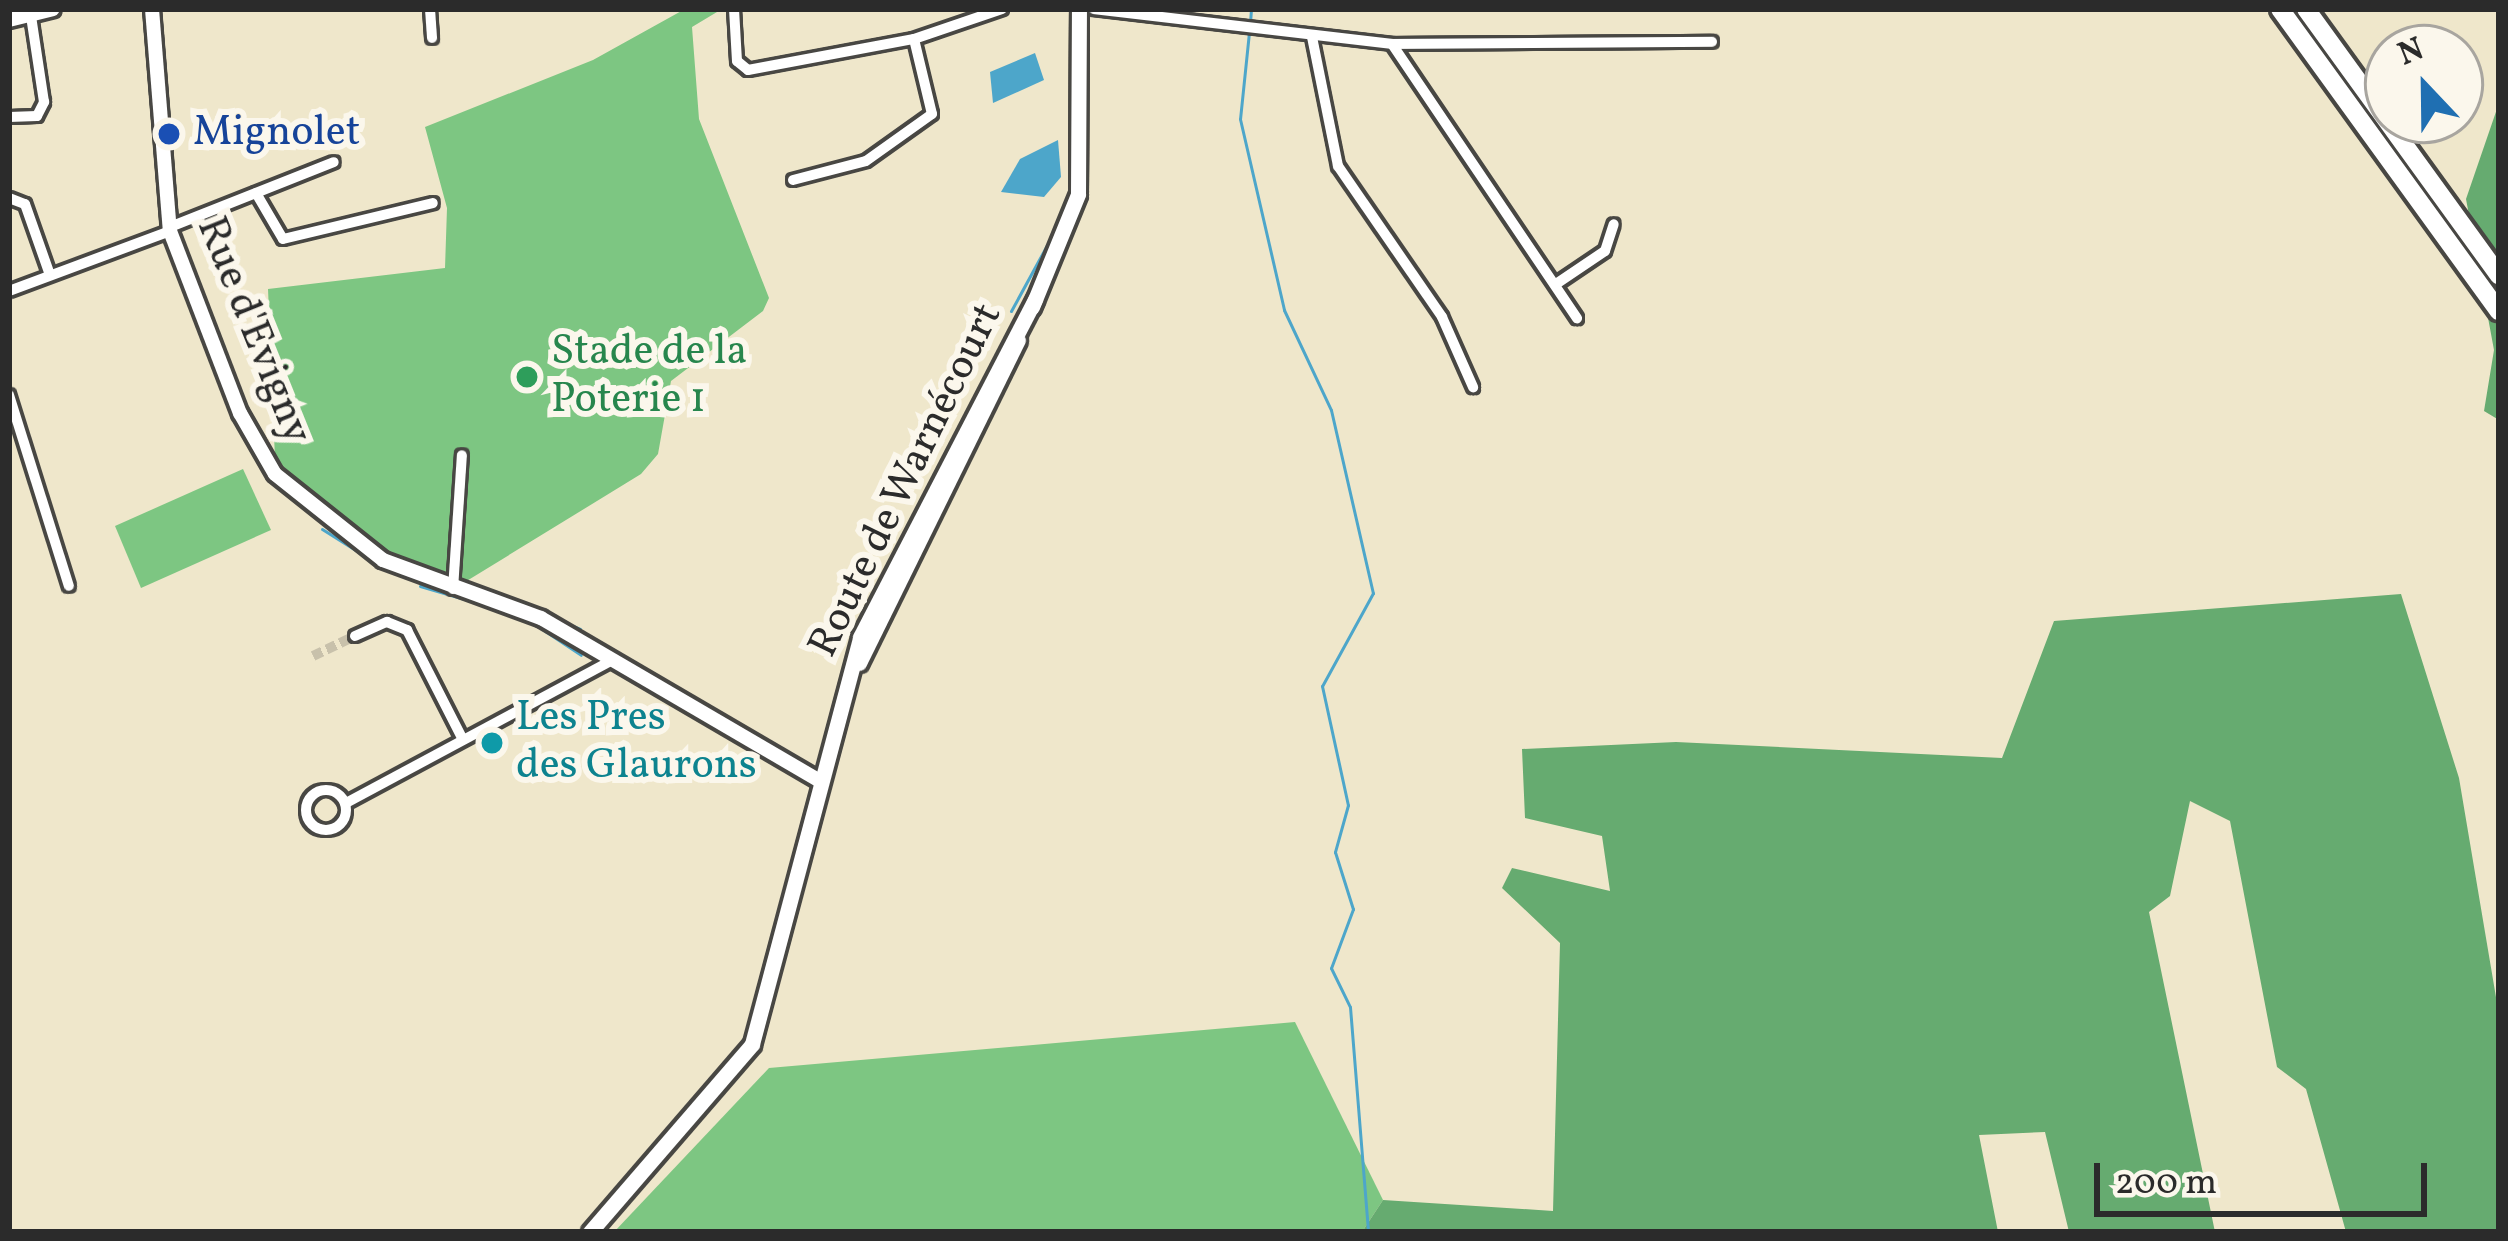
<!DOCTYPE html>
<meta charset="utf-8">
<style>
body{margin:0}
#map{position:relative;width:2508px;height:1241px;overflow:hidden;background:#efe7cb;font-family:Vollkorn,serif}
div>[style]{position:absolute}
.green>*{inset:0;background:#7dc682}
.forest>*{inset:0;background:#66ab70}
.water>*{inset:0;background:#4da6ca}
.stream>*{height:3px;margin:-1.5px;padding:0 1.5px;transform-origin:1.5px;border-radius:1.5px;background:#4da6ca}
.minor-tunnel>*{height:10px;margin-top:-5px;transform-origin:0;background:repeating-linear-gradient(90deg,#c8c1ab 0 10px,transparent 0 15px)}
.roads{filter:drop-shadow(3px 0 #484743) drop-shadow(-3px 0 #484743) drop-shadow(0 3px #484743) drop-shadow(0 -3px #484743)}
.minor>*{height:10px;margin:-5px;padding:0 5px;transform-origin:5px;border-radius:5px;background:#fff}
.minor>.ring{margin:-5px;padding:0;box-sizing:content-box;background:none;border:10px solid #fff;border-radius:50%}
.tertiary>*{height:14px;margin:-7px;padding:0 7px;transform-origin:7px;border-radius:7px;background:#fff}
.secondary>*{height:15px;margin:-7.5px;padding:0 7.5px;transform-origin:7.5px;border-radius:7.5px;background:#fff}
.trunk>*{height:18px;margin:-9px;padding:0 9px;transform-origin:9px;border-radius:9px;background:#fff}
.dots>*{width:33px;height:33px;translate:-50% -50%;box-sizing:border-box;border:6px solid #fbf7ec;border-radius:50%}
span{translate:-50% -50%;white-space:nowrap;text-align:center;line-height:1.15;-webkit-text-stroke:12px #fbf7ec;paint-order:stroke}
.transit-label{font-size:42px;color:#164399}
.left{translate:0 -50%;text-align:left}
.street-label{font-size:42px;color:#2b2b2b}
.leisure-label{font-size:42px;color:#27864d}
.culture-label{font-size:42px;color:#0d838f}
.frame{position:absolute;inset:0;border:12px solid #2b2b2b;pointer-events:none}
.north{position:absolute;left:2364px;top:24px;width:120px;height:120px;box-sizing:border-box;background:#fbf7ec;border:3px solid #a8a59f;border-radius:50%;rotate:338deg;font-size:33px;font-weight:700;line-height:48px;text-align:center;color:#2b2b2b}
.north::after{content:'';display:block;margin:auto;width:42px;height:54px;background:#1f6fb2;clip-path:polygon(50% 0,100% 100%,50% 72%,0 100%)}
.scale{position:absolute;left:2094px;top:1163px;width:333px;height:54px;box-sizing:border-box;border:6px solid #2b2b2b;border-top:0;padding-left:15px;font-size:36px;line-height:42px;white-space:nowrap;color:#2b2b2b;-webkit-text-stroke:9px #fbf7ec;paint-order:stroke}
</style>
<div id="map">
<div class="green">
<div style="clip-path:polygon(685px 9px,722px 9px,692px 27px,699px 119px,769px 298px,763px 311px,671px 381px,658px 454px,641px 474px,465px 582px,371px 548px,275px 459px,268px 289px,445px 268px,447px 208px,425px 127px,593px 60px)"></div>
<div style="clip-path:polygon(243px 469px,271px 530px,141px 588px,115px 526px)"></div>
<div style="clip-path:polygon(1295px 1022px,1383px 1200px,1362px 1232px,614px 1232px,769px 1068px)"></div>
</div>
<div class="forest">
<div style="clip-path:polygon(2499px 103px,2499px 420px,2484px 411px,2494px 350px,2466px 199px)"></div>
<div style="clip-path:polygon(2401px 594px,2459px 778px,2499px 1015px,2499px 1232px,2346px 1232px,2306px 1089px,2277px 1067px,2230px 821px,2190px 801px,2170px 896px,2149px 912px,2215px 1232px,2069px 1232px,2045px 1132px,1979px 1135px,1998px 1232px,1362px 1232px,1383px 1200px,1553px 1211px,1560px 943px,1502px 888px,1512px 868px,1610px 891px,1602px 836px,1525px 818px,1522px 749px,1676px 742px,2002px 758px,2054px 621px)"></div>
</div>
<div class="water">
<div style="clip-path:polygon(1035px 53px,1044px 80px,993px 103px,990px 72px)"></div>
<div style="clip-path:polygon(1058px 140px,1061px 177px,1044px 197px,1001px 192px,1020px 159px)"></div>
</div>
<div class="stream">
<div style="left:1250px;top:23px;width:14px;rotate:-86deg"></div>
<div style="left:1249px;top:32px;width:87px;rotate:95.9deg"></div>
<div style="left:1240px;top:119px;width:196px;rotate:77deg"></div>
<div style="left:1284px;top:310px;width:110px;rotate:64.8deg"></div>
<div style="left:1331px;top:410px;width:188px;rotate:77.1deg"></div>
<div style="left:1373px;top:593px;width:106px;rotate:118.7deg"></div>
<div style="left:1322px;top:686px;width:122px;rotate:77.7deg"></div>
<div style="left:1348px;top:805px;width:49px;rotate:105.5deg"></div>
<div style="left:1335px;top:852px;width:60px;rotate:72.5deg"></div>
<div style="left:1353px;top:909px;width:63px;rotate:110.4deg"></div>
<div style="left:1331px;top:968px;width:43px;rotate:64deg"></div>
<div style="left:1350px;top:1007px;width:226px;rotate:85.4deg"></div>
<div style="left:1011px;top:311px;width:75px;rotate:-61.4deg"></div>
<div style="left:322px;top:529px;width:79px;rotate:32.1deg"></div>
<div style="left:375px;top:545px;width:33px;rotate:29deg"></div>
<div style="left:420px;top:586px;width:81px;rotate:16.4deg"></div>
<div style="left:496px;top:594px;width:91px;rotate:22.6deg"></div>
<div style="left:530px;top:621px;width:61px;rotate:33.7deg"></div>
</div>
<div class="minor-tunnel">
<div style="left:313px;top:656px;width:47px;rotate:-25.5deg"></div>
</div>
<div class="roads">
<div class="minor">
<div style="left:430px;top:9px;width:29px;rotate:86deg"></div>
<div style="left:734px;top:9px;width:52px;rotate:86.7deg"></div>
<div style="left:737px;top:61px;width:14px;rotate:39deg"></div>
<div style="left:748px;top:70px;width:169px;rotate:-10.6deg"></div>
<div style="left:914px;top:39px;width:93px;rotate:-18.8deg"></div>
<div style="left:1094px;top:9px;width:300px;rotate:6.7deg"></div>
<div style="left:1392px;top:44px;width:320px;rotate:-0.4deg"></div>
<div style="left:1312px;top:37px;width:132px;rotate:78.6deg"></div>
<div style="left:1338px;top:166px;width:183px;rotate:55.4deg"></div>
<div style="left:1442px;top:317px;width:77px;rotate:66.1deg"></div>
<div style="left:1392px;top:44px;width:331px;rotate:56deg"></div>
<div style="left:9px;top:117px;width:28px;rotate:-2deg"></div>
<div style="left:37px;top:116px;width:16px;rotate:-63deg"></div>
<div style="left:44px;top:102px;width:87px;rotate:-98.6deg"></div>
<div style="left:793px;top:180px;width:75px;rotate:-14.6deg"></div>
<div style="left:866px;top:161px;width:81px;rotate:-35.5deg"></div>
<div style="left:932px;top:114px;width:77px;rotate:-103.5deg"></div>
<div style="left:256px;top:193px;width:53px;rotate:59.6deg"></div>
<div style="left:283px;top:239px;width:154px;rotate:-13.5deg"></div>
<div style="left:9px;top:198px;width:17px;rotate:21deg"></div>
<div style="left:25px;top:204px;width:75px;rotate:70.6deg"></div>
<div style="left:170px;top:227px;width:176px;rotate:-21.6deg"></div>
<div style="left:1556px;top:284px;width:59px;rotate:-34deg"></div>
<div style="left:1605px;top:251px;width:28px;rotate:-72deg"></div>
<div style="left:9px;top:291px;width:172px;rotate:-20.4deg"></div>
<div style="left:9px;top:395px;width:200px;rotate:72.6deg"></div>
<div style="left:453px;top:589px;width:134px;rotate:-86.2deg"></div>
<div style="left:355px;top:636px;width:35px;rotate:-24deg"></div>
<div style="left:387px;top:622px;width:22px;rotate:22deg"></div>
<div style="left:407px;top:630px;width:123px;rotate:63deg"></div>
<div class="ring" style="left:306px;top:790px;width:30px;height:30px"></div>
<div style="left:346px;top:803px;width:303px;rotate:-28.2deg"></div>
</div>
<div class="tertiary">
<div style="left:152px;top:9px;width:223px;rotate:85.4deg"></div>
<div style="left:170px;top:231px;width:195px;rotate:69deg"></div>
<div style="left:240px;top:413px;width:70px;rotate:60.2deg"></div>
<div style="left:275px;top:474px;width:138px;rotate:38.5deg"></div>
<div style="left:383px;top:560px;width:168px;rotate:20.2deg"></div>
<div style="left:541px;top:618px;width:323px;rotate:30.3deg"></div>
<div style="left:9px;top:20px;width:45px;rotate:-14deg"></div>
</div>
<div class="secondary">
<div style="left:1032px;top:307px;width:122px;rotate:-67.8deg"></div>
<div style="left:1078px;top:194px;width:185px;rotate:-89.7deg"></div>
<div style="left:859px;top:663px;width:360px;rotate:-63.8deg"></div>
<div style="left:590px;top:1232px;width:248px;rotate:-49.2deg"></div>
<div style="left:752px;top:1044px;width:421px;rotate:-75.1deg"></div>
<div style="left:860px;top:637px;width:380px;rotate:-62.6deg"></div>
</div>
<div class="trunk">
<div style="left:2280px;top:9px;width:373px;rotate:54.1deg"></div>
<div style="left:2306px;top:9px;width:329px;rotate:54.1deg"></div>
</div>
</div>
<div class="dots">
<div style="left:169px;top:134px;background:#1a4fb4"></div>
<div style="left:527px;top:377px;background:#2e9e5b"></div>
<div style="left:492px;top:743px;background:#0f9aa8"></div>
</div>
<div class="transit-label">
<span class="left" style="left:193px;top:134px">Mignolet</span>
</div>
<div class="street-label">
<span style="left:252px;top:331px;rotate:68deg">Rue d'Evigny</span>
<span style="left:907px;top:481px;rotate:-64deg">Route de Warnécourt</span>
</div>
<div class="leisure-label">
<span class="left" style="left:551px;top:377px">Stade de la<br>Poterie 1</span>
</div>
<div class="culture-label">
<span class="left" style="left:516px;top:743px">Les Pres<br>des Glaurons</span>
</div>
<div class="frame"></div>
<div class="north">N</div>
<div class="scale">200 m</div>
</div>
